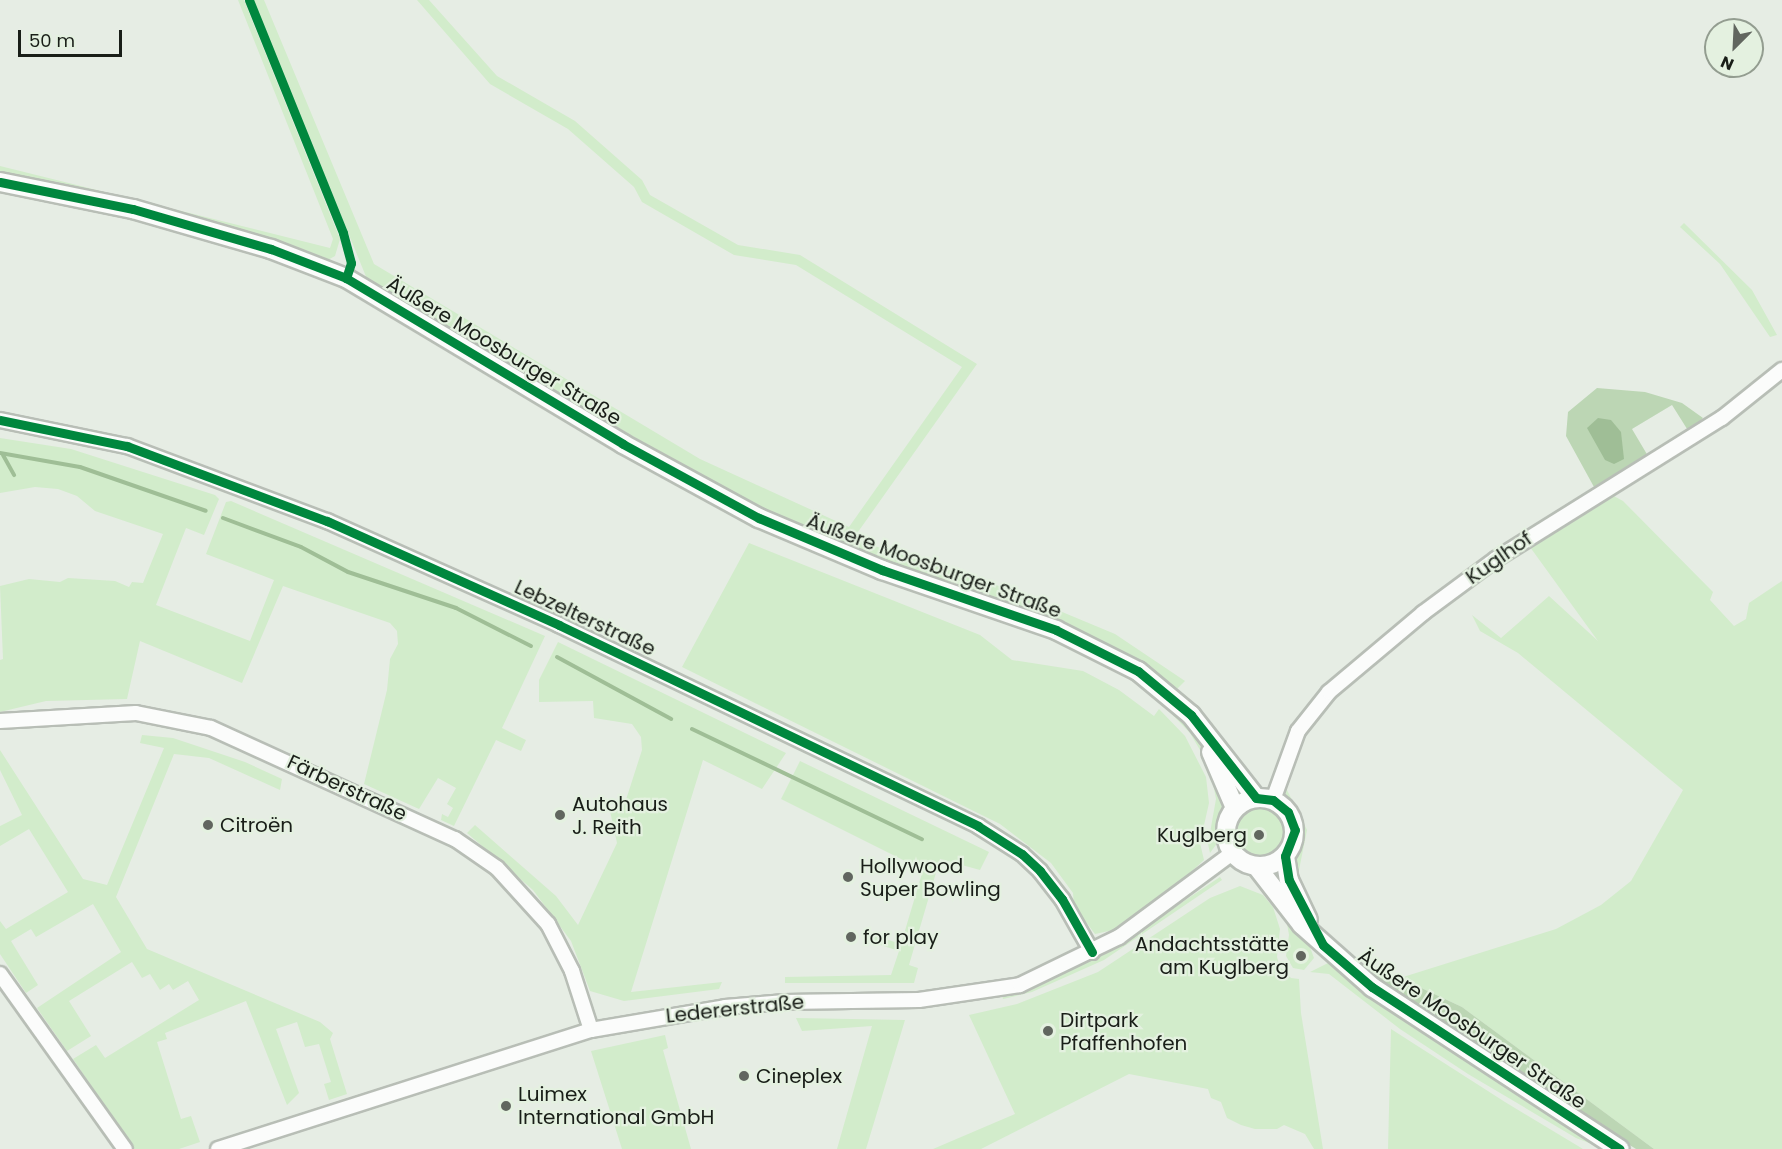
<!DOCTYPE html>
<meta charset="utf-8">
<style>
body{margin:0}
#map{position:relative;width:1782px;height:1149px;overflow:hidden;background:#e6ede4;font-family:Poppins,sans-serif}
div>[style]{position:absolute}
.green>*{inset:0;background:#d2eccb}
.round{border-radius:50%}
.forest>*{inset:0;background:#bcd6b4}
.water>*{inset:0;background:#9fbe96}
.stream>*{height:4px;margin:-2px;padding:0 2px;transform-origin:2px;border-radius:2px;background:#9fbe96}
.roads{filter:drop-shadow(2px 0 #b8beb6) drop-shadow(-2px 0 #b8beb6) drop-shadow(0 2px #b8beb6) drop-shadow(0 -2px #b8beb6)}
.street>*{height:14px;margin:-7px;padding:0 7px;transform-origin:7px;border-radius:7px;background:#fbfcfb}
.secondary>*{height:18px;margin:-9px;padding:0 9px;transform-origin:9px;border-radius:9px;background:#fbfcfb}
.secondary>.ring{margin:-9px;padding:0;box-sizing:content-box;background:none;border:18px solid #fbfcfb;border-radius:50%}
.cycleway>*{height:9px;margin:-4.5px;padding:0 4.5px;transform-origin:4.5px;border-radius:4.5px;background:#00873e}
.dots>*{width:16px;height:16px;translate:-50% -50%;box-sizing:border-box;border:3px solid #e4f1e0;border-radius:50%}
span{translate:-50% -50%;white-space:nowrap;text-align:center;line-height:1.15;-webkit-text-stroke:4.5px #e4f1e0;paint-order:stroke}
.street-label{font-size:20px;color:#191e18}
.poi-label{font-size:20px;color:#191e18}
.left{translate:0 -50%;text-align:left}
.right{translate:-100% -50%;text-align:right}
.north{position:absolute;left:1704px;top:18px;width:60px;height:60px;box-sizing:border-box;background:#e4f1e0;border:2px solid #939d90;border-radius:50%;rotate:204deg;font-size:16px;font-weight:700;line-height:24px;text-align:center;color:#191e18}
.north::after{content:'';display:block;margin:auto;width:21px;height:27px;background:#61665f;clip-path:polygon(50% 0,100% 100%,50% 72%,0 100%)}
.scale{position:absolute;left:18px;top:30px;width:104px;height:27px;box-sizing:border-box;border:3px solid #191e18;border-top:0;padding-left:8px;font-size:18px;line-height:21px;white-space:nowrap;color:#191e18;-webkit-text-stroke:4px #e4f1e0;paint-order:stroke}
</style>
<div id="map">
<div class="green">
<div style="clip-path:polygon(238px 0,244px 0,340px 239px,335px 256px,326px 261px,0 176px,0 166px,330px 248px,333px 239px)"></div>
<div style="clip-path:polygon(253px 0,264px 0,374px 264px,700px 459px,849px 527px,962px 367px,796px 265px,734px 255px,642px 202px,634px 187px,568px 129px,490px 84px,417px 0,429px 0,497px 76px,575px 121px,642px 180px,650px 195px,738px 245px,800px 255px,977px 364px,853px 539px,1002px 587px,1115px 634px,1185px 681px,1177px 689px,1102px 643px,1042px 616px,892px 566px,749px 505px,367px 279px)"></div>
<div style="clip-path:polygon(1684px 223px,1752px 290px,1777px 335px,1770px 337px,1720px 264px,1680px 227px)"></div>
<div style="clip-path:polygon(0 438px,71px 449px,215px 495px,219px 499px,204px 535px,186px 528px,156px 605px,250px 641px,274px 580px,206px 554px,226px 502px,231px 501px,545px 636px,502px 728px,526px 740px,521px 751px,496px 740px,454px 826px,441px 820px,442px 814px,448px 817px,453px 808px,447px 804px,456px 788px,438px 778px,419px 809px,364px 784px,387px 690px,390px 659px,398px 644px,397px 631px,390px 623px,283px 586px,242px 683px,140px 641px,127px 699px,46px 701px,0 712px,0 660px,3px 659px,0 586px,29px 579px,60px 582px,68px 578px,115px 581px,129px 587px,132px 582px,143px 583px,163px 534px,95px 511px,77px 496px,58px 489px,35px 487px,0 493px)"></div>
<div style="clip-path:polygon(1610px 494px,1623px 501px,1713px 592px,1710px 600px,1734px 626px,1746px 619px,1749px 603px,1782px 581px,1782px 1149px,1654px 1149px,1462px 1007px,1400px 978px,1556px 929px,1601px 905px,1631px 881px,1683px 790px,1518px 653px,1480px 631px,1472px 615px,1501px 638px,1549px 596px,1598px 641px,1530px 547px)"></div>
<div style="clip-path:polygon(749px 543px,980px 635px,1012px 660px,1083px 671px,1119px 690px,1154px 716px,1159px 709px,1185px 736px,1206px 777px,1209px 803px,1200px 843px,1204px 860px,1157px 903px,1118px 929px,1095px 934px,1074px 906px,1073px 893px,1051px 863px,1000px 824px,682px 667px)"></div>
<div style="clip-path:polygon(558px 642px,786px 753px,762px 789px,703px 760px,631px 992px,722px 982px,719px 989px,624px 1001px,590px 991px,571px 941px,533px 890px,467px 833px,475px 825px,556px 896px,578px 925px,617px 843px,610px 811px,614px 807px,623px 809px,642px 750px,641px 737px,632px 724px,594px 718px,593px 701px,539px 702px,539px 680px)"></div>
<div style="clip-path:polygon(1166px 701px,1195px 730px,1229px 799px,1220px 820px,1218px 842px,1210px 853px,1208px 844px,1216px 799px,1210px 767px,1190px 733px,1163px 705px)"></div>
<div style="clip-path:polygon(142px 735px,173px 738px,245px 762px,282px 779px,280px 790px,209px 758px,174px 754px,116px 897px,147px 949px,320px 1022px,333px 1033px,330px 1039px,347px 1094px,329px 1100px,324px 1084px,331px 1082px,319px 1044px,305px 1047px,297px 1022px,276px 1029px,299px 1093px,287px 1105px,246px 1001px,165px 1033px,167px 1039px,157px 1042px,181px 1119px,191px 1116px,200px 1142px,179px 1149px,134px 1149px,73px 1059px,96px 1045px,105px 1058px,199px 1000px,188px 981px,173px 990px,169px 984px,160px 990px,150px 974px,142px 978px,132px 962px,69px 1001px,91px 1036px,67px 1051px,37px 1008px,121px 952px,93px 904px,36px 937px,31px 929px,11px 941px,38px 985px,26px 993px,0 954px,0 921px,6px 929px,68px 892px,29px 829px,0 846px,0 826px,22px 815px,0 770px,0 750px,83px 879px,107px 885px,164px 748px,140px 743px)"></div>
<div style="clip-path:polygon(800px 761px,989px 852px,980px 870px,940px 859px,909px 965px,918px 968px,914px 983px,785px 983px,785px 977px,891px 975px,899px 951px,871px 942px,873px 935px,901px 944px,923px 870px,781px 799px)"></div>
<div style="clip-path:polygon(1285px 786px,1307px 830px,1299px 870px,1292px 874px,1291px 866px,1302px 838px,1301px 822px,1284px 796px)"></div>
<div class="round" style="left:1230px;top:806px;width:56px;height:56px"></div>
<div style="clip-path:polygon(1220px 877px,1222px 880px,1104px 960px,1032px 992px,1003px 999px,1002px 996px,1100px 957px)"></div>
<div style="clip-path:polygon(1240px 886px,1263px 895px,1273px 907px,1280px 929px,1277px 957px,1280px 967px,1291px 978px,1299px 979px,1301px 1013px,1323px 1149px,1314px 1149px,1305px 1134px,1284px 1125px,1277px 1129px,1255px 1129px,1241px 1125px,1227px 1118px,1221px 1102px,1211px 1098px,1208px 1089px,1129px 1074px,981px 1149px,933px 1149px,1015px 1114px,969px 1015px,1017px 1004px,1098px 972px,1210px 898px)"></div>
<div style="clip-path:polygon(1285px 912px,1307px 939px,1314px 958px,1304px 970px,1293px 968px,1286px 956px,1289px 935px)"></div>
<div style="clip-path:polygon(1330px 962px,1482px 1069px,1605px 1149px,1576px 1138px,1468px 1074px,1400px 1029px,1329px 974px,1310px 972px)"></div>
<div style="clip-path:polygon(796px 1018px,905px 1020px,866px 1149px,837px 1149px,872px 1026px,802px 1031px)"></div>
<div style="clip-path:polygon(1391px 1029px,1505px 1102px,1583px 1149px,1388px 1149px)"></div>
<div style="clip-path:polygon(665px 1035px,668px 1048px,663px 1050px,691px 1149px,622px 1149px,591px 1051px)"></div>
</div>
<div class="forest">
<div style="clip-path:polygon(1597px 388px,1645px 392px,1682px 403px,1703px 418px,1689px 432px,1672px 405px,1632px 429px,1648px 456px,1594px 487px,1566px 436px,1568px 412px)"></div>
<div style="clip-path:polygon(1358px 966px,1400px 978px,1462px 1007px,1654px 1149px,1636px 1149px,1582px 1115px)"></div>
</div>
<div class="water">
<div style="clip-path:polygon(1598px 418px,1611px 420px,1621px 432px,1624px 459px,1614px 464px,1605px 460px,1587px 428px)"></div>
</div>
<div class="stream">
<div style="left:0;top:453px;width:81px;rotate:9.9deg"></div>
<div style="left:80px;top:467px;width:133px;rotate:19.2deg"></div>
<div style="left:3px;top:455px;width:23px;rotate:61deg"></div>
<div style="left:223px;top:518px;width:83px;rotate:20.4deg"></div>
<div style="left:301px;top:547px;width:53px;rotate:28deg"></div>
<div style="left:348px;top:572px;width:114px;rotate:18.4deg"></div>
<div style="left:456px;top:608px;width:84px;rotate:26.9deg"></div>
<div style="left:557px;top:657px;width:130px;rotate:28.5deg"></div>
<div style="left:692px;top:729px;width:255px;rotate:25.6deg"></div>
</div>
<div class="roads">
<div class="street">
<div style="left:0;top:420px;width:130px;rotate:11.6deg"></div>
<div style="left:127px;top:446px;width:214px;rotate:20.6deg"></div>
<div style="left:327px;top:521px;width:254px;rotate:24.1deg"></div>
<div style="left:559px;top:625px;width:465px;rotate:25.6deg"></div>
<div style="left:978px;top:826px;width:52px;rotate:32.5deg"></div>
<div style="left:1022px;top:854px;width:25px;rotate:43deg"></div>
<div style="left:1040px;top:871px;width:36px;rotate:52deg"></div>
<div style="left:1062px;top:899px;width:61px;rotate:60.5deg"></div>
<div style="left:0;top:721px;width:136px;rotate:-3.4deg"></div>
<div style="left:136px;top:713px;width:76px;rotate:11.3deg"></div>
<div style="left:211px;top:728px;width:268px;rotate:24.5deg"></div>
<div style="left:455px;top:839px;width:51px;rotate:34.6deg"></div>
<div style="left:497px;top:868px;width:76px;rotate:47.7deg"></div>
<div style="left:548px;top:924px;width:53px;rotate:62.9deg"></div>
<div style="left:572px;top:971px;width:62px;rotate:72.1deg"></div>
<div style="left:1273px;top:800px;width:73px;rotate:-70.1deg"></div>
<div style="left:1298px;top:731px;width:50px;rotate:-51.5deg"></div>
<div style="left:1329px;top:692px;width:123px;rotate:-40deg"></div>
<div style="left:1423px;top:613px;width:91px;rotate:-36.5deg"></div>
<div style="left:1496px;top:559px;width:266px;rotate:-32deg"></div>
<div style="left:1722px;top:418px;width:77px;rotate:-38.7deg"></div>
<div style="left:0;top:974px;width:215px;rotate:54.5deg"></div>
<div style="left:218px;top:1149px;width:392px;rotate:-17.7deg"></div>
<div style="left:591px;top:1030px;width:136px;rotate:-9.7deg"></div>
<div style="left:725px;top:1007px;width:60px;rotate:-4.8deg"></div>
<div style="left:785px;top:1002px;width:134px;rotate:-0.9deg"></div>
<div style="left:919px;top:1000px;width:102px;rotate:-8.4deg"></div>
<div style="left:1020px;top:985px;width:110px;rotate:-25.9deg"></div>
<div style="left:1119px;top:937px;width:141px;rotate:-36.6deg"></div>
</div>
<div class="secondary">
<div style="left:0;top:182px;width:136px;rotate:11.5deg"></div>
<div style="left:133px;top:209px;width:144px;rotate:16.2deg"></div>
<div style="left:271px;top:249px;width:80px;rotate:21.1deg"></div>
<div style="left:346px;top:278px;width:323px;rotate:30.9deg"></div>
<div style="left:623px;top:444px;width:155px;rotate:28.6deg"></div>
<div style="left:759px;top:518px;width:134px;rotate:22.9deg"></div>
<div style="left:882px;top:570px;width:184px;rotate:19deg"></div>
<div style="left:1056px;top:630px;width:92px;rotate:26.6deg"></div>
<div style="left:1138px;top:671px;width:69px;rotate:39.7deg"></div>
<div style="left:1191px;top:715px;width:105px;rotate:51.9deg"></div>
<div style="left:1211px;top:752px;width:61px;rotate:66.8deg"></div>
<div class="ring" style="left:1226px;top:798px;width:50px;height:50px"></div>
<div style="left:1285px;top:856px;width:24px;rotate:81deg"></div>
<div style="left:1289px;top:880px;width:44px;rotate:64.6deg"></div>
<div style="left:1257px;top:867px;width:73px;rotate:52.2deg"></div>
<div style="left:1302px;top:925px;width:94px;rotate:41.5deg"></div>
<div style="left:1372px;top:987px;width:296px;rotate:33.2deg"></div>
</div>
</div>
<div class="cycleway">
<div style="left:249px;top:0;width:251px;rotate:68deg"></div>
<div style="left:343px;top:233px;width:31px;rotate:75deg"></div>
<div style="left:351px;top:263px;width:16px;rotate:108deg"></div>
<div style="left:0;top:182px;width:136px;rotate:11.5deg"></div>
<div style="left:133px;top:209px;width:144px;rotate:16.2deg"></div>
<div style="left:271px;top:249px;width:80px;rotate:21.1deg"></div>
<div style="left:346px;top:278px;width:323px;rotate:30.9deg"></div>
<div style="left:623px;top:444px;width:155px;rotate:28.6deg"></div>
<div style="left:759px;top:518px;width:134px;rotate:22.9deg"></div>
<div style="left:882px;top:570px;width:184px;rotate:19deg"></div>
<div style="left:1056px;top:630px;width:92px;rotate:26.6deg"></div>
<div style="left:1138px;top:671px;width:69px;rotate:39.7deg"></div>
<div style="left:1191px;top:715px;width:105px;rotate:51.9deg"></div>
<div style="left:1256px;top:798px;width:17px;rotate:7deg"></div>
<div style="left:1273px;top:800px;width:19px;rotate:39deg"></div>
<div style="left:1288px;top:812px;width:19px;rotate:69deg"></div>
<div style="left:1295px;top:830px;width:28px;rotate:111deg"></div>
<div style="left:1285px;top:856px;width:24px;rotate:81deg"></div>
<div style="left:1289px;top:880px;width:73px;rotate:62.4deg"></div>
<div style="left:1323px;top:945px;width:65px;rotate:40.6deg"></div>
<div style="left:1372px;top:987px;width:296px;rotate:33.2deg"></div>
<div style="left:0;top:420px;width:130px;rotate:11.6deg"></div>
<div style="left:127px;top:446px;width:214px;rotate:20.6deg"></div>
<div style="left:327px;top:521px;width:254px;rotate:24.1deg"></div>
<div style="left:559px;top:625px;width:465px;rotate:25.6deg"></div>
<div style="left:978px;top:826px;width:52px;rotate:32.5deg"></div>
<div style="left:1022px;top:854px;width:25px;rotate:43deg"></div>
<div style="left:1040px;top:871px;width:36px;rotate:52deg"></div>
<div style="left:1062px;top:899px;width:61px;rotate:60.5deg"></div>
</div>
<div class="dots">
<div style="left:560px;top:815px;background:#61665f"></div>
<div style="left:208px;top:825px;background:#61665f"></div>
<div style="left:1259px;top:835px;background:#61665f"></div>
<div style="left:848px;top:877px;background:#61665f"></div>
<div style="left:851px;top:937px;background:#61665f"></div>
<div style="left:1301px;top:956px;background:#61665f"></div>
<div style="left:1048px;top:1031px;background:#61665f"></div>
<div style="left:744px;top:1076px;background:#61665f"></div>
<div style="left:506px;top:1106px;background:#61665f"></div>
</div>
<div class="street-label">
<span style="left:504px;top:351px;rotate:31deg">Äußere Moosburger Straße</span>
<span style="left:1499px;top:558px;rotate:-35deg">Kuglhof</span>
<span style="left:934px;top:566px;rotate:20deg">Äußere Moosburger Straße</span>
<span style="left:585px;top:618px;rotate:25deg">Lebzelterstraße</span>
<span style="left:347px;top:788px;rotate:25deg">Färberstraße</span>
<span style="left:735px;top:1009px;rotate:-6deg">Ledererstraße</span>
<span style="left:1472px;top:1029px;rotate:34deg">Äußere Moosburger Straße</span>
</div>
<div class="poi-label">
<span class="left" style="left:572px;top:816px">Autohaus<br>J. Reith</span>
<span class="left" style="left:220px;top:825px">Citroën</span>
<span class="right" style="left:1247px;top:835px">Kuglberg</span>
<span class="left" style="left:860px;top:878px">Hollywood<br>Super Bowling</span>
<span class="left" style="left:863px;top:937px">for play</span>
<span class="right" style="left:1289px;top:956px">Andachtsstätte<br>am Kuglberg</span>
<span class="left" style="left:1060px;top:1032px">Dirtpark<br>Pfaffenhofen</span>
<span class="left" style="left:756px;top:1076px">Cineplex</span>
<span class="left" style="left:518px;top:1106px">Luimex<br>International GmbH</span>
</div>
<div class="north">N</div>
<div class="scale">50 m</div>
</div>
